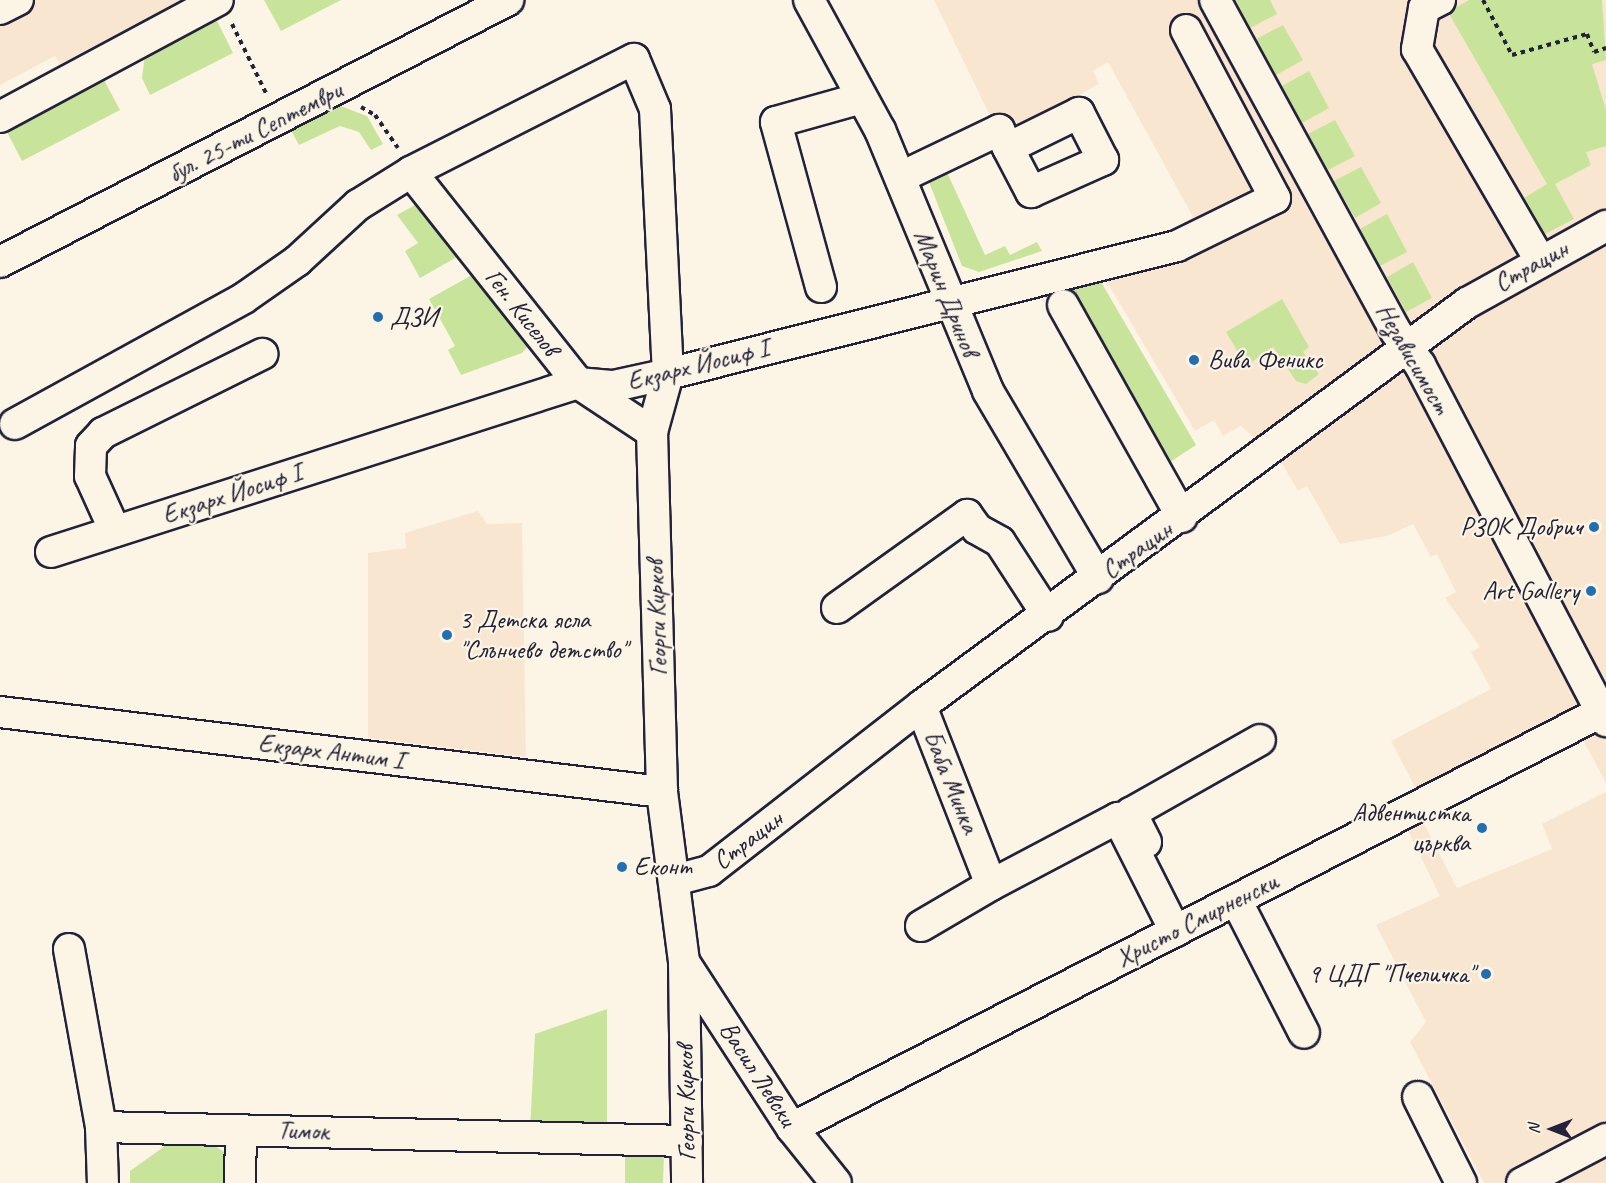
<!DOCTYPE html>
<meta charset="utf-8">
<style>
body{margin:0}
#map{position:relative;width:1606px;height:1183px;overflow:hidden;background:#fcf5e5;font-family:Caveat,sans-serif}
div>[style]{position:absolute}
.built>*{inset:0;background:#f9e6d0}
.green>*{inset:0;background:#c8e49b}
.path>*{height:4px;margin-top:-2px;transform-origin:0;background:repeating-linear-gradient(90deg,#22223b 0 4.5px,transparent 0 9px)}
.roads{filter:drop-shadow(2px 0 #22223b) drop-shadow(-2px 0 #22223b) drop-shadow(0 2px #22223b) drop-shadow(0 -2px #22223b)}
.minor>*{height:30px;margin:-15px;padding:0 15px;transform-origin:15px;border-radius:15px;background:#fcf5e5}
.dots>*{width:16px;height:16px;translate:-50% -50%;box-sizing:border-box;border:3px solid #fcf5e5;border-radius:50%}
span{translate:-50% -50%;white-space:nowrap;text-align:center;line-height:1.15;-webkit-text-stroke:4.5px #fcf5e5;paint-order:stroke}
.street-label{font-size:26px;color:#22223b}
.poi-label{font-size:26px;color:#22223b}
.left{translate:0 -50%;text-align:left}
.right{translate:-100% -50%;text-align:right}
.north{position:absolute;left:1522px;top:1099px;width:60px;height:60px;-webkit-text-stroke:4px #fcf5e5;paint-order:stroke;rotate:270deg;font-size:16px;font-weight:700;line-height:24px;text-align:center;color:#22223b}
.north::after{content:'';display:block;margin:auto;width:21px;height:27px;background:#22223b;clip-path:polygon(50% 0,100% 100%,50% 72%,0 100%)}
</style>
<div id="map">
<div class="built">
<div style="clip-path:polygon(0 0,182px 0,60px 64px,55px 56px,0 85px)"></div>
<div style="clip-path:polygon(934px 0,1606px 0,1606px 783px,1582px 738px,1431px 818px,1391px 741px,1491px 689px,1471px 652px,1480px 647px,1445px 598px,1456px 592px,1437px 554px,1431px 557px,1413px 524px,1387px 536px,1340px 544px,1307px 486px,1298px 491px,1283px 465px,1241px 426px,1223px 436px,1214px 420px,1195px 431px,1091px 255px,1165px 236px,1193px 217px,1108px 62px,1093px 71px,1099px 84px,1013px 131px,1003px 114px,992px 120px)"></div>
<div style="clip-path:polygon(478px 511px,487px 524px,522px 523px,526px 757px,368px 738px,368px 553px,406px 548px,405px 533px)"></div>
<div style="clip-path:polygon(1606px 792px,1606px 1183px,1484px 1183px,1410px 1042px,1426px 1022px,1376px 925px,1440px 896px,1408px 831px,1424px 824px,1457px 888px,1552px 849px,1542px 824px)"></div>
</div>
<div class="green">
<div style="clip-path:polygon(264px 0,341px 0,281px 31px)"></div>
<div style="clip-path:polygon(1235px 0,1270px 0,1277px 14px,1250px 28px)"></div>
<div style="clip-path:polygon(1469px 0,1602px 0,1606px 60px,1592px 64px,1606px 110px,1606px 146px,1586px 152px,1591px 165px,1555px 184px,1574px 219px,1543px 235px,1524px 198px,1547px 184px,1448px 12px)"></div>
<div style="clip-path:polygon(214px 15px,233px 53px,150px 95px,142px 78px,145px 54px)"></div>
<div style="clip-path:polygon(1283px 25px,1303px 60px,1276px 75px,1256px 39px)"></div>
<div style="clip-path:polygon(1309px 71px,1329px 108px,1302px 123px,1282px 86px)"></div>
<div style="clip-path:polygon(104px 80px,120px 110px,22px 161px,7px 132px)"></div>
<div style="clip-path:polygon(335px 104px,367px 116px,383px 144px,371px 150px,359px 132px,340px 126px,299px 145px,287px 123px)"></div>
<div style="clip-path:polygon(1335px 120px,1355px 156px,1328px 170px,1308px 134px)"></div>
<div style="clip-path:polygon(1361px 167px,1381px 203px,1355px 218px,1334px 181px)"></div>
<div style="clip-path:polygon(945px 168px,985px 255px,1005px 246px,1010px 255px,1037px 242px,1042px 251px,979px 272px,962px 266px,927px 177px)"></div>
<div style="clip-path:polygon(415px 205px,457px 257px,420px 278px,405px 251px,418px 243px,397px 215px)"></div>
<div style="clip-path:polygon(1387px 214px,1407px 252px,1380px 266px,1360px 229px)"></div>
<div style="clip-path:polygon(1413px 262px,1432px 298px,1406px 312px,1387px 277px)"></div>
<div style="clip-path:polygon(472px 275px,528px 346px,522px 353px,461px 375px,448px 350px,455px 346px,429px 299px)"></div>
<div style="clip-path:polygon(1101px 282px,1196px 445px,1167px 464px,1066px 291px)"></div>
<div style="clip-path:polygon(1282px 299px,1309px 347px,1303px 352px,1319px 374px,1306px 384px,1296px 381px,1273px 347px,1246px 366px,1226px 332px)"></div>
<div style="clip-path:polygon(607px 1009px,607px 1127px,530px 1130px,535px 1034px)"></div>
<div style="clip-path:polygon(205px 1139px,224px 1152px,224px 1183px,130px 1183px,130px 1171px,172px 1141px)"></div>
<div style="clip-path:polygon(625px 1154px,664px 1154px,663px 1183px,625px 1183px)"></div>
</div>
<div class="path">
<div style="left:1483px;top:0;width:62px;rotate:62.2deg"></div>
<div style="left:1512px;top:55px;width:78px;rotate:-15.6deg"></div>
<div style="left:1587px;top:34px;width:19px;rotate:69deg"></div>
<div style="left:1594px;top:52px;width:13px;rotate:-18deg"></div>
<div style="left:232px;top:24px;width:77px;rotate:63.8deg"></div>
<div style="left:361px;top:107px;width:16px;rotate:30deg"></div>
<div style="left:375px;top:115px;width:40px;rotate:55.1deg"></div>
</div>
<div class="roads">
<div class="minor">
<div style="left:809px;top:0;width:148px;rotate:61.4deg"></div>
<div style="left:880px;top:130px;width:282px;rotate:67.5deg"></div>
<div style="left:988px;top:391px;width:217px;rotate:59.5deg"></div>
<div style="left:1215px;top:0;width:378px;rotate:61.4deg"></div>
<div style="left:1396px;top:332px;width:41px;rotate:54deg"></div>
<div style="left:1420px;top:365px;width:402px;rotate:62.4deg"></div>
<div style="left:1440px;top:0;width:18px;rotate:153deg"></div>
<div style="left:1424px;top:8px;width:42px;rotate:99.7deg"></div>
<div style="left:1417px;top:49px;width:243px;rotate:59.8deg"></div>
<div style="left:0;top:9px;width:20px;rotate:-27deg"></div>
<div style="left:0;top:117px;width:247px;rotate:-28.2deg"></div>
<div style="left:411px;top:172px;width:269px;rotate:51.6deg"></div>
<div style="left:578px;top:383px;width:89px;rotate:33.5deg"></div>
<div style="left:901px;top:177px;width:109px;rotate:-25.6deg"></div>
<div style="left:999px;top:130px;width:20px;rotate:63deg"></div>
<div style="left:1008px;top:148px;width:50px;rotate:62.4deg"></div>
<div style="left:1031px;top:192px;width:79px;rotate:-24deg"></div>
<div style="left:1103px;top:160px;width:53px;rotate:-117.1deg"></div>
<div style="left:1079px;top:113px;width:79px;rotate:153.8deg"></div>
<div style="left:0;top:262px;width:572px;rotate:-27.28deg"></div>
<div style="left:821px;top:287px;width:171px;rotate:-105.3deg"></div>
<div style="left:776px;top:122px;width:89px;rotate:-15.6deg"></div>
<div style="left:1063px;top:305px;width:243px;rotate:60.7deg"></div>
<div style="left:15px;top:424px;width:261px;rotate:-28.8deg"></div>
<div style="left:244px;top:298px;width:65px;rotate:-34.9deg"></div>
<div style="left:297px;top:261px;width:83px;rotate:-42.6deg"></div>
<div style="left:358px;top:205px;width:62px;rotate:-31.9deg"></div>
<div style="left:411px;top:172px;width:250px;rotate:-26.9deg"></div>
<div style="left:634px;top:59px;width:54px;rotate:67.2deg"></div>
<div style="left:655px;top:109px;width:265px;rotate:87.2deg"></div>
<div style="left:668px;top:374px;width:60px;rotate:105.4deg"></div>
<div style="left:652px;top:432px;width:360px;rotate:88.4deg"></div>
<div style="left:662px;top:792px;width:171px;rotate:82.6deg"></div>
<div style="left:684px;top:962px;width:221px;rotate:89.2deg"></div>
<div style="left:115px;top:531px;width:60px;rotate:-114.4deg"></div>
<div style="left:90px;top:476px;width:30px;rotate:-88deg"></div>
<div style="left:91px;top:446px;width:18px;rotate:-47deg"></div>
<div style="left:103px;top:433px;width:178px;rotate:-26.4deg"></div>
<div style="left:51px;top:552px;width:553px;rotate:-17.78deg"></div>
<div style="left:578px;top:383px;width:36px;rotate:5deg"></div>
<div style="left:614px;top:386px;width:55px;rotate:-12.5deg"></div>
<div style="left:668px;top:374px;width:525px;rotate:-14.12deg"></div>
<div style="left:1177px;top:246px;width:109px;rotate:-26.1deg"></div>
<div style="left:1275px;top:198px;width:190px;rotate:-117.9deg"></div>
<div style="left:837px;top:608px;width:160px;rotate:-35.6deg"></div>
<div style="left:967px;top:515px;width:17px;rotate:54deg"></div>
<div style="left:977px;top:529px;width:26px;rotate:29deg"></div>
<div style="left:1000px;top:542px;width:88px;rotate:57deg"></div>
<div style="left:921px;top:706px;width:192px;rotate:68.6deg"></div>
<div style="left:991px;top:885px;width:144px;rotate:-27.8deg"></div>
<div style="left:1118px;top:818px;width:127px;rotate:63.2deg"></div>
<div style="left:0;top:712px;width:667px;rotate:6.89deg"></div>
<div style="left:1146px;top:842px;width:33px;rotate:-117deg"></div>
<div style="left:1131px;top:813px;width:148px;rotate:-29.5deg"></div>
<div style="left:675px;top:880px;width:35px;rotate:-15deg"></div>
<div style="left:709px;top:871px;width:269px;rotate:-37.9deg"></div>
<div style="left:921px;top:706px;width:679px;rotate:-36.43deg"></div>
<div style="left:1467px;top:303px;width:159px;rotate:-29deg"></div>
<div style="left:1236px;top:900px;width:149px;rotate:62.9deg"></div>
<div style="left:921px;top:926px;width:81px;rotate:-30.4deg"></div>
<div style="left:69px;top:949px;width:181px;rotate:79.8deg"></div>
<div style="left:101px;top:1127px;width:56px;rotate:88deg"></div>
<div style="left:684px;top:962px;width:198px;rotate:57deg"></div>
<div style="left:792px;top:1128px;width:70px;rotate:51.3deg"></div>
<div style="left:1418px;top:1097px;width:96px;rotate:63.4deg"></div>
<div style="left:101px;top:1127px;width:586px;rotate:1.37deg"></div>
<div style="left:792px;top:1128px;width:910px;rotate:-27.21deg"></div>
<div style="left:240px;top:1183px;width:53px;rotate:-88.9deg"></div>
<div style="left:1522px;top:1183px;width:95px;rotate:-27.6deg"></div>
</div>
</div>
<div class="dots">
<div style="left:378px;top:317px;background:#1f6fb2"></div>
<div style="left:1194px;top:360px;background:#1f6fb2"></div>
<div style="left:1594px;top:527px;background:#1f6fb2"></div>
<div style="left:1591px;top:591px;background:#1f6fb2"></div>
<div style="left:447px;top:635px;background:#1f6fb2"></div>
<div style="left:1482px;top:828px;background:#1f6fb2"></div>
<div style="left:622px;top:867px;background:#1f6fb2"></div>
<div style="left:1486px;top:974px;background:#1f6fb2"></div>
</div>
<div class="street-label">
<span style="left:255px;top:132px;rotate:-27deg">бул. 25-ти Септември</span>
<span style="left:1531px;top:266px;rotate:-29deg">Страцин</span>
<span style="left:946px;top:293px;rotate:68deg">Марин Дринов</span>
<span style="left:522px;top:312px;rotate:52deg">Ген. Киселов</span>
<span style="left:1413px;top:359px;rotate:60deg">Независимост</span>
<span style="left:698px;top:365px;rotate:-14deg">Екзарх Йосиф I</span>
<span style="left:232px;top:494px;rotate:-18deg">Екзарх Йосиф I</span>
<span style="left:1137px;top:550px;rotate:-36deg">Страцин</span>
<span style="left:657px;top:618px;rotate:-92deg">Георги Кирков</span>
<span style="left:331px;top:752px;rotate:7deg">Екзарх Антим I</span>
<span style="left:951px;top:782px;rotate:68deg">Баба Минка</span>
<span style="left:748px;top:840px;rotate:-37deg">Страцин</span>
<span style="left:1197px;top:920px;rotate:-27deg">Христо Смирненски</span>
<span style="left:758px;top:1074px;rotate:57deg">Васил Левски</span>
<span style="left:686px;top:1103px;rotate:-91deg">Георги Кирков</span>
<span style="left:303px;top:1131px;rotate:1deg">Тимок</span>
</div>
<div class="poi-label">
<span class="left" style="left:390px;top:317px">ДЗИ</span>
<span class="left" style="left:1208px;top:360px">Вива Феникс</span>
<span class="right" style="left:1582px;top:527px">РЗОК Добрич</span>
<span class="right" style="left:1579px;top:591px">Art Gallery</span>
<span class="left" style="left:459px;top:635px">3 Детска ясла<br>"Слънчево детство"</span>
<span class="right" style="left:1470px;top:828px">Адвентистка<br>църква</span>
<span class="left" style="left:634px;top:867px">Еконт</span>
<span class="right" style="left:1474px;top:974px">9 ЦДГ "Пчеличка"</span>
</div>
<div class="north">N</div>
</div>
